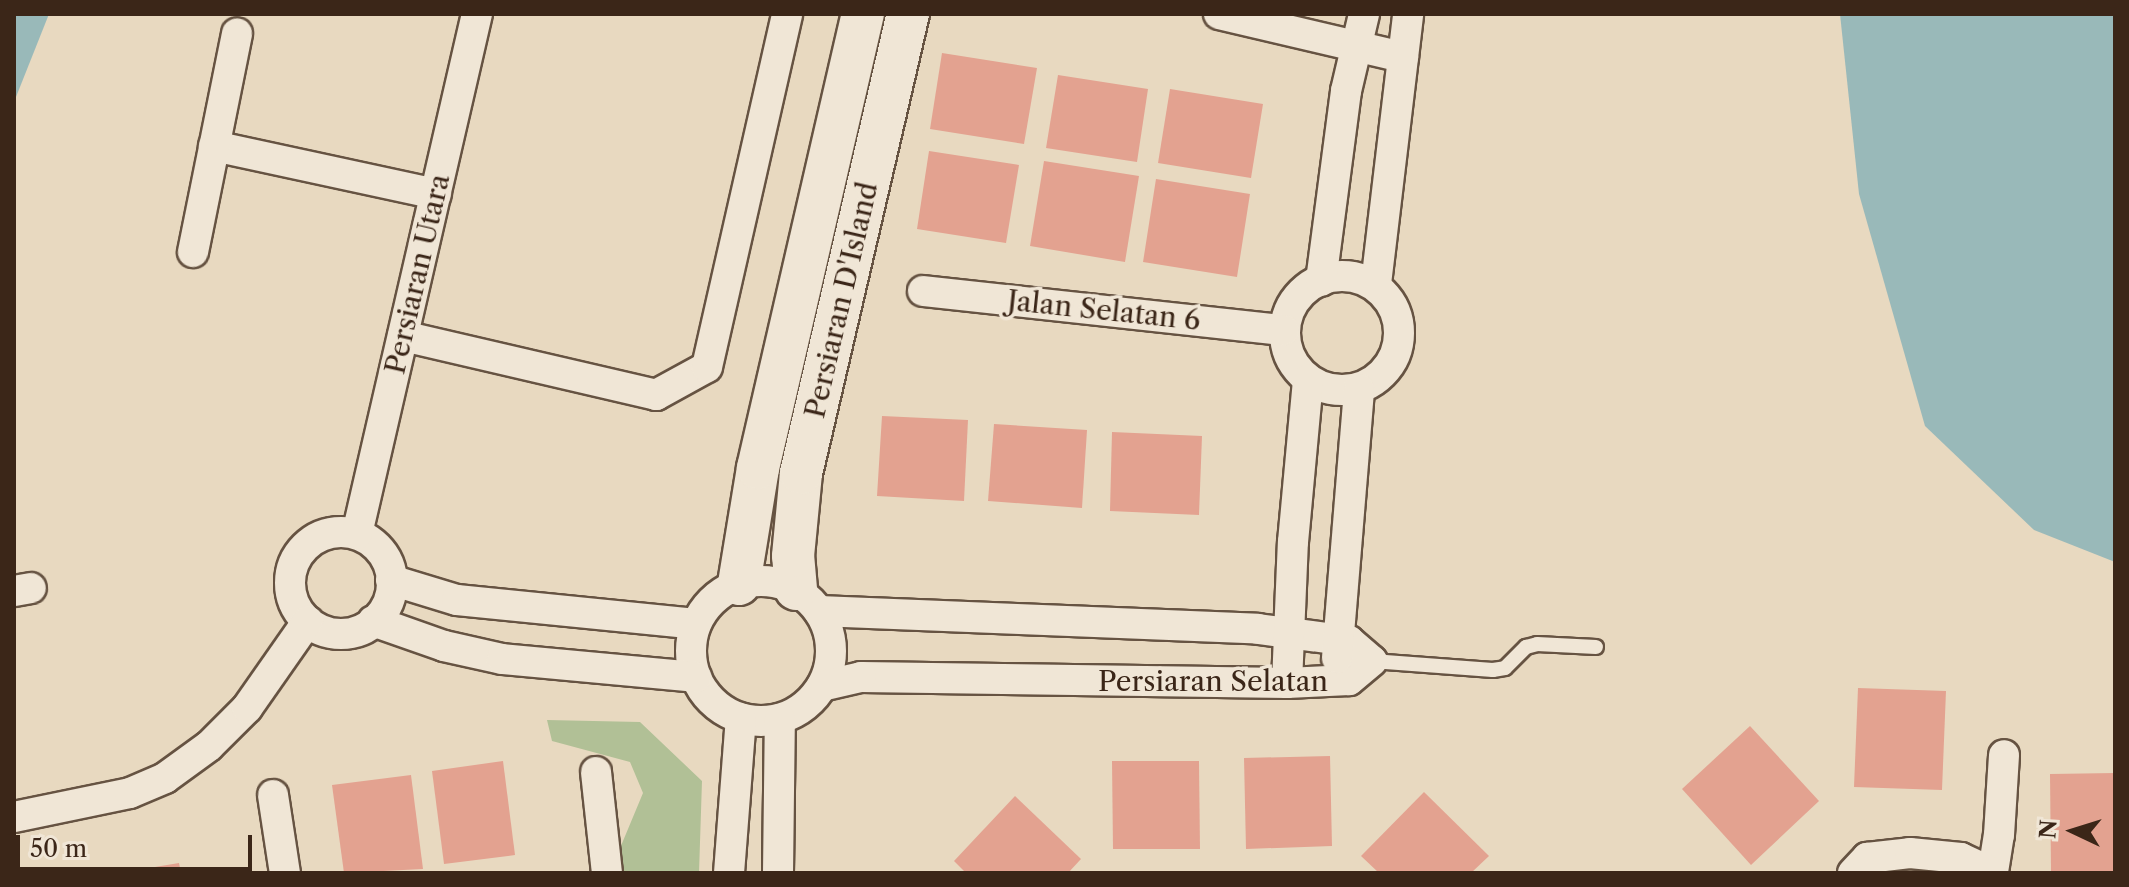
<!DOCTYPE html>
<style>
body{margin:0}
#map{position:relative;width:2129px;height:887px;overflow:hidden;background:#e8d9c0;font-family:"Libre Caslon Text",serif}
div>[style]{position:absolute}
.green>*{inset:0;background:#b1c096}
.water>*{inset:0;background:#99b9b9}
.building>*{inset:0;background:#e3a290}
.roads{filter:drop-shadow(2px 0 #665342) drop-shadow(-2px 0 #665342) drop-shadow(0 2px #665342) drop-shadow(0 -2px #665342)}
.lane>*{height:14px;margin:-7px;padding:0 7px;transform-origin:7px;border-radius:7px;background:#f0e6d6}
.street>*{height:30px;margin:-15px;padding:0 15px;transform-origin:15px;border-radius:15px;background:#f0e6d6}
.street>.ring{margin:-15px;padding:0;box-sizing:content-box;background:none;border:30px solid #f0e6d6;border-radius:50%}
.secondary>*{height:42px;margin:-21px;padding:0 21px;transform-origin:21px;border-radius:21px;background:#f0e6d6}
span{translate:-50% -50%;white-space:nowrap;text-align:center;line-height:1.15;-webkit-text-stroke:7px #f0e6d6;paint-order:stroke}
.street-label{font-size:28px;color:#3b2618}
.frame{position:absolute;inset:0;border:16px solid #3b2618;pointer-events:none}
.north{position:absolute;left:2033px;top:791px;width:80px;height:80px;-webkit-text-stroke:6px #f0e6d6;paint-order:stroke;rotate:274deg;font-size:22px;font-weight:700;line-height:32px;text-align:center;color:#3b2618}
.north::after{content:'';display:block;margin:auto;width:28px;height:36px;background:#3b2618;clip-path:polygon(50% 0,100% 100%,50% 72%,0 100%)}
.scale{position:absolute;left:16px;top:835px;width:236px;height:36px;box-sizing:border-box;border:4px solid #3b2618;border-top:0;padding-left:10px;font-size:24px;line-height:28px;white-space:nowrap;color:#3b2618;-webkit-text-stroke:6px #f0e6d6;paint-order:stroke}
</style>
<div id="map">
<div class="green">
<div style="clip-path:polygon(547px 720px,640px 722px,702px 781px,699px 873px,621px 873px,618px 853px,643px 793px,630px 762px,552px 741px)"></div>
</div>
<div class="water">
<div style="clip-path:polygon(14px 14px,49px 14px,14px 102px)"></div>
<div style="clip-path:polygon(1840px 14px,2115px 14px,2115px 562px,2034px 530px,1925px 426px,1859px 194px)"></div>
</div>
<div class="building">
<div style="clip-path:polygon(942px 53px,1037px 68px,1024px 144px,930px 129px)"></div>
<div style="clip-path:polygon(1058px 75px,1148px 89px,1137px 162px,1046px 148px)"></div>
<div style="clip-path:polygon(1170px 89px,1263px 104px,1251px 178px,1158px 163px)"></div>
<div style="clip-path:polygon(929px 151px,1019px 165px,1006px 243px,917px 229px)"></div>
<div style="clip-path:polygon(1044px 161px,1139px 176px,1125px 262px,1030px 246px)"></div>
<div style="clip-path:polygon(1156px 179px,1250px 194px,1237px 277px,1143px 262px)"></div>
<div style="clip-path:polygon(882px 416px,968px 420px,964px 501px,877px 496px)"></div>
<div style="clip-path:polygon(994px 424px,1087px 430px,1082px 508px,988px 501px)"></div>
<div style="clip-path:polygon(1112px 432px,1202px 436px,1199px 515px,1110px 511px)"></div>
<div style="clip-path:polygon(1858px 688px,1946px 691px,1942px 790px,1854px 787px)"></div>
<div style="clip-path:polygon(1750px 726px,1819px 801px,1751px 865px,1682px 789px)"></div>
<div style="clip-path:polygon(1330px 756px,1332px 846px,1246px 849px,1244px 758px)"></div>
<div style="clip-path:polygon(503px 761px,515px 855px,444px 864px,432px 771px)"></div>
<div style="clip-path:polygon(1112px 761px,1199px 761px,1200px 849px,1113px 849px)"></div>
<div style="clip-path:polygon(2115px 773px,2115px 873px,2051px 873px,2050px 774px)"></div>
<div style="clip-path:polygon(411px 775px,423px 869px,344px 873px,332px 785px)"></div>
<div style="clip-path:polygon(1424px 792px,1489px 856px,1471px 873px,1379px 873px,1361px 856px)"></div>
<div style="clip-path:polygon(1015px 796px,1081px 859px,1068px 873px,966px 873px,954px 861px)"></div>
<div style="clip-path:polygon(179px 863px,181px 873px,131px 873px,131px 871px)"></div>
</div>
<div class="roads">
<div class="lane">
<div style="left:1372px;top:661px;width:121px;rotate:4.3deg"></div>
<div style="left:1493px;top:670px;width:12px;rotate:-9deg"></div>
<div style="left:1505px;top:668px;width:30px;rotate:-45deg"></div>
<div style="left:1526px;top:647px;width:11px;rotate:-15deg"></div>
<div style="left:1537px;top:644px;width:59px;rotate:2.9deg"></div>
</div>
<div class="street">
<div style="left:1219px;top:14px;width:189px;rotate:13.2deg"></div>
<div style="left:214px;top:146px;width:227px;rotate:12.2deg"></div>
<div style="left:193px;top:252px;width:223px;rotate:-78.6deg"></div>
<div class="ring" style="left:1285px;top:276px;width:84px;height:84px"></div>
<div style="left:1321px;top:281px;width:192px;rotate:-82.5deg"></div>
<div style="left:1346px;top:91px;width:79px;rotate:-76.8deg"></div>
<div style="left:1376px;top:284px;width:272px;rotate:-83.2deg"></div>
<div style="left:923px;top:291px;width:363px;rotate:6.2deg"></div>
<div style="left:403px;top:336px;width:260px;rotate:13.1deg"></div>
<div style="left:656px;top:395px;width:58px;rotate:-28.8deg"></div>
<div style="left:707px;top:367px;width:362px;rotate:-77.2deg"></div>
<div class="ring" style="left:290px;top:532px;width:72px;height:72px"></div>
<div style="left:357px;top:534px;width:534px;rotate:-77.01deg"></div>
<div style="left:391px;top:580px;width:69px;rotate:16.9deg"></div>
<div style="left:457px;top:600px;width:240px;rotate:5.7deg"></div>
<div class="ring" style="left:691px;top:581px;width:110px;height:110px"></div>
<div style="left:14px;top:591px;width:17px;rotate:-10deg"></div>
<div style="left:819px;top:611px;width:439px;rotate:2.3deg"></div>
<div style="left:1258px;top:629px;width:92px;rotate:7.5deg"></div>
<div style="left:1349px;top:641px;width:30px;rotate:41deg"></div>
<div style="left:1372px;top:661px;width:30px;rotate:140deg"></div>
<div style="left:1349px;top:680px;width:62px;rotate:177.2deg"></div>
<div style="left:1287px;top:683px;width:426px;rotate:-179.2deg"></div>
<div style="left:861px;top:677px;width:40px;rotate:167deg"></div>
<div style="left:373px;top:621px;width:75px;rotate:19.4deg"></div>
<div style="left:444px;top:646px;width:59px;rotate:12.6deg"></div>
<div style="left:502px;top:659px;width:195px;rotate:5.3deg"></div>
<div style="left:1337px;top:658px;width:270px;rotate:-85.3deg"></div>
<div style="left:1287px;top:683px;width:141px;rotate:-87.6deg"></div>
<div style="left:1293px;top:542px;width:163px;rotate:-84.7deg"></div>
<div style="left:596px;top:772px;width:102px;rotate:83.8deg"></div>
<div style="left:273px;top:795px;width:79px;rotate:81.3deg"></div>
<div style="left:14px;top:817px;width:118px;rotate:-11.7deg"></div>
<div style="left:130px;top:793px;width:38px;rotate:-23deg"></div>
<div style="left:165px;top:778px;width:54px;rotate:-36deg"></div>
<div style="left:209px;top:746px;width:54px;rotate:-45deg"></div>
<div style="left:247px;top:708px;width:106px;rotate:-55deg"></div>
<div style="left:1993px;top:872px;width:37px;rotate:-81deg"></div>
<div style="left:1999px;top:835px;width:80px;rotate:-86.4deg"></div>
<div style="left:729px;top:873px;width:155px;rotate:-85.6deg"></div>
<div style="left:778px;top:873px;width:154px;rotate:-89.3deg"></div>
<div style="left:1853px;top:873px;width:21px;rotate:-47deg"></div>
<div style="left:1867px;top:858px;width:43px;rotate:-6.6deg"></div>
<div style="left:1910px;top:853px;width:51px;rotate:5.6deg"></div>
<div style="left:1961px;top:858px;width:35px;rotate:25deg"></div>
</div>
<div class="secondary">
<div style="left:739px;top:584px;width:118px;rotate:-80.7deg"></div>
<div style="left:758px;top:468px;width:466px;rotate:-77deg"></div>
<div style="left:796px;top:589px;width:33px;rotate:-95deg"></div>
<div style="left:793px;top:556px;width:83px;rotate:-84.5deg"></div>
<div style="left:801px;top:473px;width:471px;rotate:-76.9deg"></div>
</div>
</div>
<div class="street-label">
<span style="left:417px;top:274px;rotate:-77deg">Persiaran Utara</span>
<span style="left:841px;top:300px;rotate:-77deg">Persiaran D'Island</span>
<span style="left:1104px;top:310px;rotate:6deg">Jalan Selatan 6</span>
<span style="left:1213px;top:681px">Persiaran Selatan</span>
</div>
<div class="frame"></div>
<div class="north">N</div>
<div class="scale">50 m</div>
</div>
